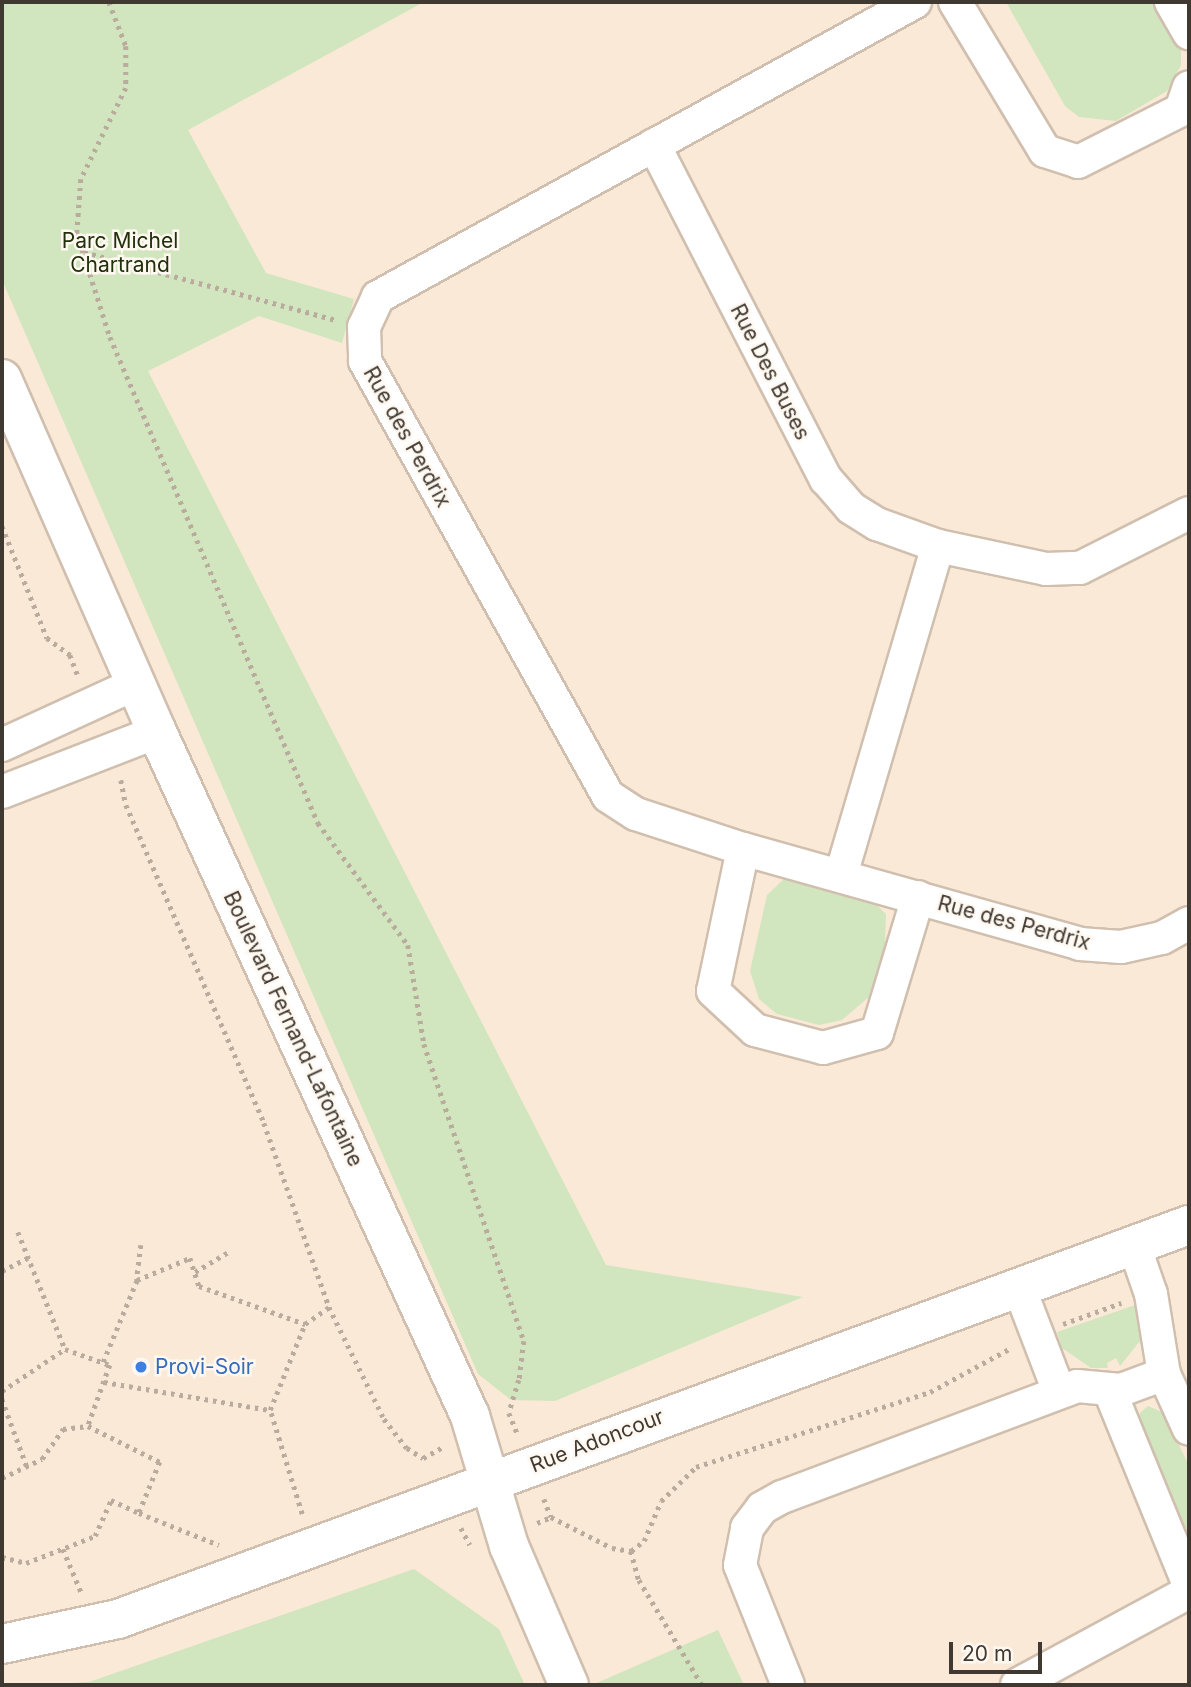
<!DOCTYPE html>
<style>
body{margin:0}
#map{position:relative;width:1191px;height:1687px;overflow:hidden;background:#fae9d7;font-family:Inter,sans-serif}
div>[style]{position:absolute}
.green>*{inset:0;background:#d1e6be}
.path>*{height:4.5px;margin-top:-2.25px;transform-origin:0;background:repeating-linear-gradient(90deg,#b9ab9d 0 3.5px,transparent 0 8.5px)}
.roads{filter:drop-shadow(2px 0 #d0bfae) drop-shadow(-2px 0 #d0bfae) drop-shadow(0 2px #d0bfae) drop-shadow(0 -2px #d0bfae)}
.minor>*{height:32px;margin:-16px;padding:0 16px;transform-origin:16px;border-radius:16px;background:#fff}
.tertiary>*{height:38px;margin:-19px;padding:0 19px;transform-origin:19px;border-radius:19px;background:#fff}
.dots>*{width:19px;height:19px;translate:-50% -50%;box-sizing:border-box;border:4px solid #fff8f1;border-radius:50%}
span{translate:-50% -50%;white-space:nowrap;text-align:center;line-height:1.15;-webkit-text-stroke:5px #fff8f1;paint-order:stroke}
.park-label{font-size:21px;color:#20310c}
.street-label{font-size:21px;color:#403932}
.shop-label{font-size:21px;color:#366cbe}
.left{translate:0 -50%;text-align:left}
.frame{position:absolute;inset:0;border:4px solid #403932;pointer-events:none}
.scale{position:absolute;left:949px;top:1642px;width:93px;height:32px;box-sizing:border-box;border:4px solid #403932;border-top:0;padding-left:9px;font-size:21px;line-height:24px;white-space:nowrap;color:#403932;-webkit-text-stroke:5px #fff8f1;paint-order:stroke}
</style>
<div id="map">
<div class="green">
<div style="clip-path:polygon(2px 2px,424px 2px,188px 130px,266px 273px,354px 299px,342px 343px,259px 316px,148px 371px,606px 1265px,803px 1297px,555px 1401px,511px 1400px,478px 1374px,2px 280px)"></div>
<div style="clip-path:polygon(1006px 2px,1156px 2px,1181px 48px,1181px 65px,1167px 91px,1116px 121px,1079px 117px,1065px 106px)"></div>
<div style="clip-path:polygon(786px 877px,861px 890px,886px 914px,885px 944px,869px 997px,842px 1020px,819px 1025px,777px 1014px,759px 999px,750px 971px,767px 895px)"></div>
<div style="clip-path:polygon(1138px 1304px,1140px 1341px,1120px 1366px,1116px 1358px,1107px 1363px,1108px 1368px,1091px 1368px,1062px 1348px,1057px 1332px)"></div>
<div style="clip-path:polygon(1148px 1406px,1164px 1413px,1189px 1466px,1189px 1536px,1140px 1424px,1140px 1413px)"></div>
<div style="clip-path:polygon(414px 1569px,499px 1629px,525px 1685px,37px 1685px,89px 1682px)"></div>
<div style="clip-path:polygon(718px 1630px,744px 1685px,592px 1685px)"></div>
</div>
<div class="path">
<div style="left:109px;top:2px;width:47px;rotate:68.9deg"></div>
<div style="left:126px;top:46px;width:42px;rotate:90deg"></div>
<div style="left:126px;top:88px;width:102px;rotate:116.3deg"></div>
<div style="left:81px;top:179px;width:54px;rotate:94.2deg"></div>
<div style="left:77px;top:233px;width:109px;rotate:72.4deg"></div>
<div style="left:110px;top:337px;width:529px;rotate:66.83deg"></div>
<div style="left:318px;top:823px;width:152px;rotate:53.6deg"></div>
<div style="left:408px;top:945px;width:100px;rotate:80.8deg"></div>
<div style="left:424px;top:1044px;width:313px;rotate:71.4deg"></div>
<div style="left:524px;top:1341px;width:39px;rotate:97deg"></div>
<div style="left:519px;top:1380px;width:34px;rotate:107deg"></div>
<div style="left:84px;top:252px;width:261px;rotate:15.1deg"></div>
<div style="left:2px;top:526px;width:121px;rotate:68.1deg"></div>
<div style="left:47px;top:638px;width:29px;rotate:36deg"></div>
<div style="left:70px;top:655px;width:25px;rotate:69deg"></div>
<div style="left:121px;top:780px;width:25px;rotate:79deg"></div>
<div style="left:126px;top:805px;width:347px;rotate:66.5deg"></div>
<div style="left:264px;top:1123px;width:195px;rotate:70.5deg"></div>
<div style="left:329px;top:1307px;width:125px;rotate:63.8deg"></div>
<div style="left:384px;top:1419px;width:37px;rotate:52deg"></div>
<div style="left:407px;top:1448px;width:19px;rotate:32deg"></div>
<div style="left:18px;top:1232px;width:126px;rotate:68.1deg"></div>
<div style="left:65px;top:1349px;width:48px;rotate:19.6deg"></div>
<div style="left:110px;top:1365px;width:65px;rotate:109.8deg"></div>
<div style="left:88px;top:1426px;width:80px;rotate:26.6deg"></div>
<div style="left:160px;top:1462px;width:55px;rotate:112.4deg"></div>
<div style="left:139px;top:1513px;width:86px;rotate:21.8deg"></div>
<div style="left:141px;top:1245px;width:35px;rotate:97deg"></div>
<div style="left:137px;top:1280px;width:57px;rotate:-22.5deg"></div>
<div style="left:190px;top:1258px;width:29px;rotate:72deg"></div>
<div style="left:199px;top:1286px;width:113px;rotate:19.7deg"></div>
<div style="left:2px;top:1271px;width:29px;rotate:-27deg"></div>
<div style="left:195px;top:1272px;width:39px;rotate:-31deg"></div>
<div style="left:1063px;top:1324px;width:62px;rotate:-19.9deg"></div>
<div style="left:103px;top:1362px;width:89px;rotate:-67.5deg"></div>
<div style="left:104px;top:1382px;width:168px;rotate:9.6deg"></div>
<div style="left:2px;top:1391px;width:76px;rotate:-33.7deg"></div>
<div style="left:2px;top:1399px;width:72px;rotate:69.8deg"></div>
<div style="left:509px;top:1413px;width:24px;rotate:68deg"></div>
<div style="left:423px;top:1458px;width:23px;rotate:-29deg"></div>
<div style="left:2px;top:1478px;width:44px;rotate:-25.4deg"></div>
<div style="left:42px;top:1459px;width:37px;rotate:-55deg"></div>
<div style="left:63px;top:1429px;width:25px;rotate:-7deg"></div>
<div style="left:544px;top:1499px;width:19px;rotate:69deg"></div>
<div style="left:302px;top:1514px;width:109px;rotate:-107.1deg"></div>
<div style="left:270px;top:1410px;width:93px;rotate:-67.9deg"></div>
<div style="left:305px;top:1324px;width:29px;rotate:-35deg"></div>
<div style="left:537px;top:1523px;width:15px;rotate:-23deg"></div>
<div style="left:551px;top:1517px;width:68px;rotate:26.9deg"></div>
<div style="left:612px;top:1548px;width:19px;rotate:9deg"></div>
<div style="left:631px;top:1551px;width:16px;rotate:-38deg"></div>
<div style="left:644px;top:1541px;width:43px;rotate:-67deg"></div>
<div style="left:661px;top:1501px;width:49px;rotate:-44.2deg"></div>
<div style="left:696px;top:1467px;width:246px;rotate:-17.8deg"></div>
<div style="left:930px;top:1392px;width:92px;rotate:-28.5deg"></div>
<div style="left:461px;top:1528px;width:19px;rotate:62deg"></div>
<div style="left:63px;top:1549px;width:49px;rotate:67.1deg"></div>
<div style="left:631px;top:1551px;width:30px;rotate:75deg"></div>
<div style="left:639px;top:1580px;width:122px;rotate:59deg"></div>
<div style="left:2px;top:1557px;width:25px;rotate:14deg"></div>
<div style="left:26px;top:1563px;width:74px;rotate:-21.4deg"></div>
<div style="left:95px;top:1536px;width:39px;rotate:-66deg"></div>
<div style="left:111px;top:1500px;width:31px;rotate:25deg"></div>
</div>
<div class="roads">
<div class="minor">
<div style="left:915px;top:2px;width:613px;rotate:151.22deg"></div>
<div style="left:378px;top:297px;width:33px;rotate:115deg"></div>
<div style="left:364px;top:327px;width:34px;rotate:88deg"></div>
<div style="left:365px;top:361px;width:498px;rotate:60.8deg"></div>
<div style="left:608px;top:796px;width:33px;rotate:33deg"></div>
<div style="left:636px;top:814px;width:113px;rotate:18.1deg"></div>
<div style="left:743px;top:849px;width:350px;rotate:15.7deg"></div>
<div style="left:1080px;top:944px;width:41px;rotate:4.2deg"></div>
<div style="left:1121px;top:947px;width:42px;rotate:-12.4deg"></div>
<div style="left:1162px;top:938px;width:31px;rotate:-29deg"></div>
<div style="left:955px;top:2px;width:174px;rotate:58.9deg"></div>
<div style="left:1045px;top:151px;width:35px;rotate:18deg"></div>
<div style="left:1078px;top:162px;width:115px;rotate:-26.8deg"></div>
<div style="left:1181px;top:110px;width:24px;rotate:-71deg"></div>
<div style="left:1171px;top:2px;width:36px;rotate:60deg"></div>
<div style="left:654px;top:145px;width:376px;rotate:62.8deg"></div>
<div style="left:826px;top:479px;width:38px;rotate:49deg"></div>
<div style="left:851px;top:508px;width:31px;rotate:32deg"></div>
<div style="left:877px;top:524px;width:65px;rotate:19.8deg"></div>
<div style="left:938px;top:546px;width:110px;rotate:12deg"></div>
<div style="left:1046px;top:569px;width:34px;rotate:-2deg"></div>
<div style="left:1080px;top:568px;width:122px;rotate:-26.8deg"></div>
<div style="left:2px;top:745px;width:146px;rotate:-24.6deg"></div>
<div style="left:2px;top:792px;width:166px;rotate:-21.2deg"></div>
<div style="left:743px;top:849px;width:145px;rotate:101.9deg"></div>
<div style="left:713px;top:991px;width:57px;rotate:42.9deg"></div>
<div style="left:755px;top:1030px;width:70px;rotate:14.8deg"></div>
<div style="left:823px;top:1048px;width:56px;rotate:-15.5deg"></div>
<div style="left:877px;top:1033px;width:142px;rotate:-73.2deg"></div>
<div style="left:841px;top:875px;width:343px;rotate:-73.6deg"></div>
<div style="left:1134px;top:1245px;width:52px;rotate:70.9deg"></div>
<div style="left:1151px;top:1294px;width:81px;rotate:80.8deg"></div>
<div style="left:1164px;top:1374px;width:60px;rotate:65.6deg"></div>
<div style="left:1019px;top:1287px;width:112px;rotate:69.1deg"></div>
<div style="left:1109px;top:1389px;width:212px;rotate:67.8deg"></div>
<div style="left:788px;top:1685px;width:129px;rotate:-111.8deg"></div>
<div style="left:740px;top:1565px;width:38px;rotate:-79deg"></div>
<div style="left:747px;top:1528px;width:25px;rotate:-53deg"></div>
<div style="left:762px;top:1508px;width:23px;rotate:-29deg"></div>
<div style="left:782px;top:1497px;width:315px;rotate:-20.6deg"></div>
<div style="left:1077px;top:1386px;width:44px;rotate:5.2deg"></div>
<div style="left:1121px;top:1390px;width:46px;rotate:-20.4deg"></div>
<div style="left:1017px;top:1685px;width:196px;rotate:-28.4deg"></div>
</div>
<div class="tertiary">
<div style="left:2px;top:379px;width:386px;rotate:66.3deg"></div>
<div style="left:157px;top:732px;width:752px;rotate:65.41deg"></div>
<div style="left:470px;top:1416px;width:136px;rotate:73.3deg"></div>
<div style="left:509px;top:1546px;width:151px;rotate:66.7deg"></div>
<div style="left:2px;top:1644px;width:119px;rotate:-12.2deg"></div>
<div style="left:118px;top:1619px;width:1141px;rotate:-20.2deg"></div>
</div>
</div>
<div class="dots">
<div style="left:141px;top:1367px;background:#3f7fe0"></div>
</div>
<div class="park-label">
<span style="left:120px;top:253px">Parc Michel<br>Chartrand</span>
</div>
<div class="street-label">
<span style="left:770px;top:372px;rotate:63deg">Rue Des Buses</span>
<span style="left:407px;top:437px;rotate:61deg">Rue des Perdrix</span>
<span style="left:1014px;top:923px;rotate:15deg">Rue des Perdrix</span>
<span style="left:293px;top:1029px;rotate:65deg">Boulevard Fernand-Lafontaine</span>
<span style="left:597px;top:1441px;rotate:-21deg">Rue Adoncour</span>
</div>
<div class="shop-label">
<span class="left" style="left:155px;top:1367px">Provi-Soir</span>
</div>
<div class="frame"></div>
<div class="scale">20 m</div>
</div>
